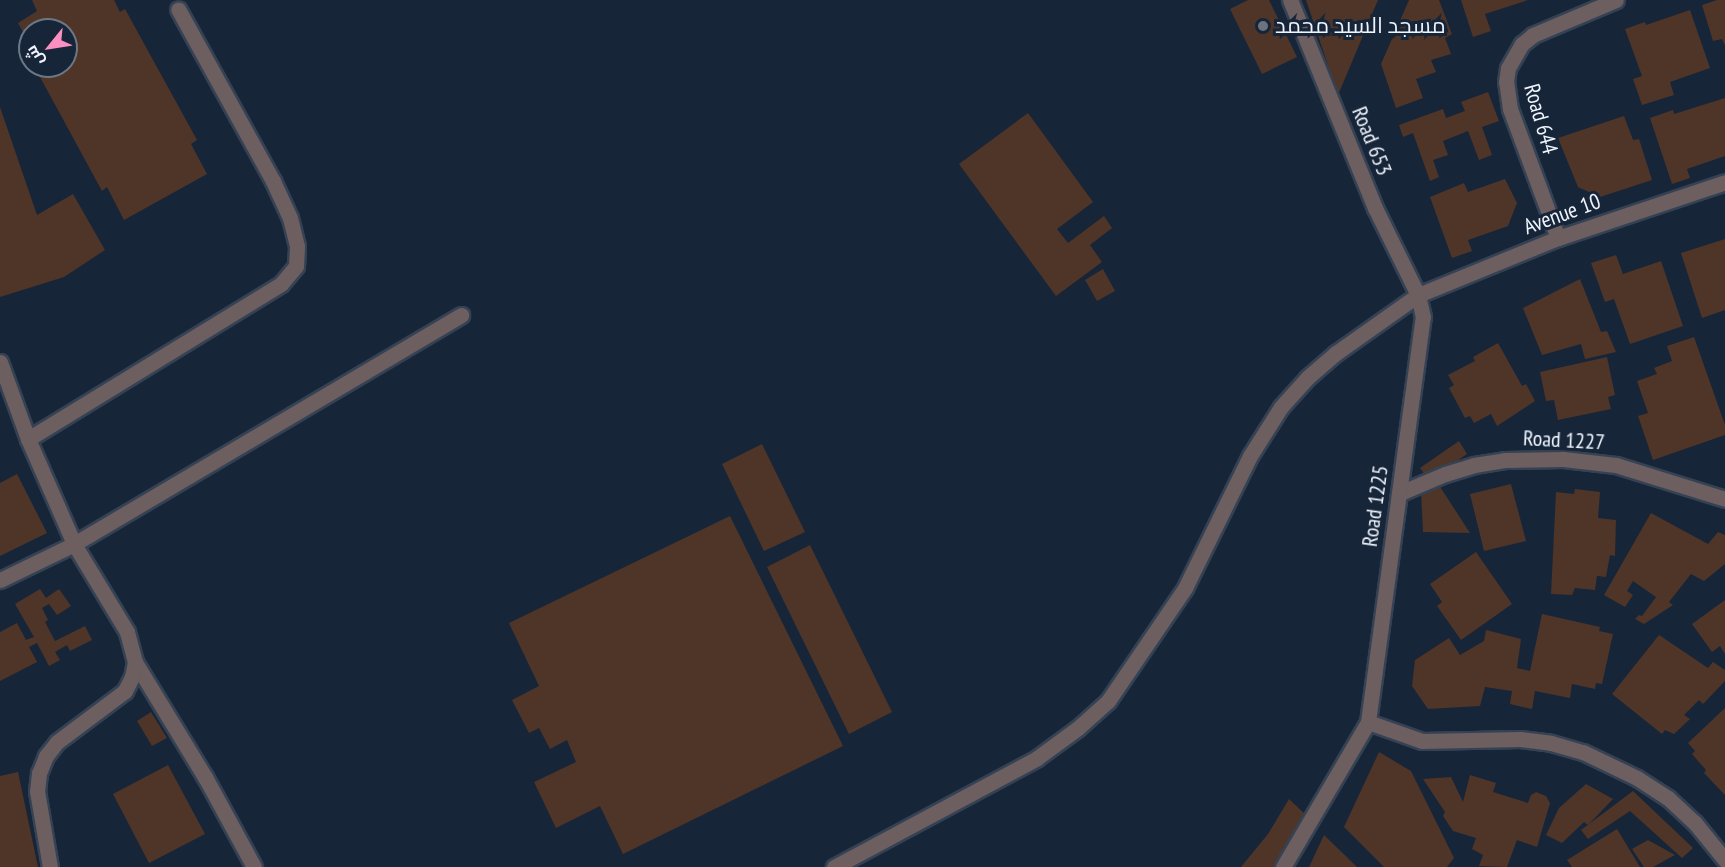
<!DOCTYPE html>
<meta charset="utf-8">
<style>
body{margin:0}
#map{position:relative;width:1725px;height:867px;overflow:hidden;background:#172539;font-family:"PT Sans Narrow",Cairo,sans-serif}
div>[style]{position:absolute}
.building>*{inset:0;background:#4e3528}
.roads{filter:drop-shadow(2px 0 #354254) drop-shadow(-2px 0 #354254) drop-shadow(0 2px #354254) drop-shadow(0 -2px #354254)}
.lane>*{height:15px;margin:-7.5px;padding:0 7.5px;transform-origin:7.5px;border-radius:7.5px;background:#6d5e60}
.street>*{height:15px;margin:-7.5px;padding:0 7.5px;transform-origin:7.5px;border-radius:7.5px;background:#6d5e60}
.dots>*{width:16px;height:16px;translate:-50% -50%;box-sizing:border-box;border:3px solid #172539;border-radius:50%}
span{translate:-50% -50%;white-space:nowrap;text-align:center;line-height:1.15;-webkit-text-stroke:6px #172539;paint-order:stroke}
.poi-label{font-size:22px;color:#eff4fd}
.left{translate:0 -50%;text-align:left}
.street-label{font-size:22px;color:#eff4fd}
.north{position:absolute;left:18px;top:18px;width:60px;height:60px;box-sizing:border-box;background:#172539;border:2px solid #6d7887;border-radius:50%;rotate:240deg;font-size:16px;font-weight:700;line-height:24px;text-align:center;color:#eff4fd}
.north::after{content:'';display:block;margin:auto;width:21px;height:27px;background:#fc8fc2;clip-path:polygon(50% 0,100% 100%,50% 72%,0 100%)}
</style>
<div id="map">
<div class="building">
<div style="clip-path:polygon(32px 0,114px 0,120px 12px,125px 9px,197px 140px,191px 144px,207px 174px,124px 220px,107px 187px,102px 191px,34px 66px,66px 66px,66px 30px,30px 30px,30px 45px,18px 23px,37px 11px)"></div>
<div style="clip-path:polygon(1248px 0,1269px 0,1297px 57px,1262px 74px,1230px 9px)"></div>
<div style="clip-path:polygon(1306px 0,1378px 0,1338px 95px)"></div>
<div style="clip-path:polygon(1409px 0,1439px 0,1452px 34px,1445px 38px,1451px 54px,1431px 60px,1436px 72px,1416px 79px,1423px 98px,1396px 108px,1381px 64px)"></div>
<div style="clip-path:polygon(1461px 0,1528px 0,1485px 14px,1491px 31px,1473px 37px)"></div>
<div style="clip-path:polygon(1717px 0,1725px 0,1725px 45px,1722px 39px,1713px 41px,1702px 5px)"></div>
<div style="clip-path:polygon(1690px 10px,1710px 68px,1670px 82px,1674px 95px,1642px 105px,1633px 79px,1642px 76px,1625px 29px,1645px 22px,1646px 25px)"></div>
<div style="clip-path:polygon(1488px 92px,1499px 121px,1482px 127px,1492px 155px,1479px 160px,1468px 131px,1443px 141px,1448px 155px,1433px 160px,1439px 177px,1430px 181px,1413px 133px,1403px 137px,1399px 125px,1443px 109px,1446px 118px,1465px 111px,1461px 102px)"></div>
<div style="clip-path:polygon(1725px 98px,1725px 156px,1687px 169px,1690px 178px,1672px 184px,1650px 118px,1673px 110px,1674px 114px)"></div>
<div style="clip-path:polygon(0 107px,37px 215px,73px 194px,105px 250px,64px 277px,0 297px)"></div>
<div style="clip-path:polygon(1028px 113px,1093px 202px,1057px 229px,1068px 243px,1104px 216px,1112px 228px,1090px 245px,1102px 262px,1056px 296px,959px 164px)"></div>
<div style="clip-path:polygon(1624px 116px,1633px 140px,1639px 139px,1652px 180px,1600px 197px,1578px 187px,1558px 138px)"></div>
<div style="clip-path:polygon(1505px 179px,1517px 203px,1508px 226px,1468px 240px,1472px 251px,1452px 258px,1430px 197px,1464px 183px,1468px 192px)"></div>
<div style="clip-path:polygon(1725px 239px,1725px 310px,1702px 318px,1681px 253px)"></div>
<div style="clip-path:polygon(1616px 255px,1623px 274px,1661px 261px,1683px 326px,1630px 344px,1614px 299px,1605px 302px,1591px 263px)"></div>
<div style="clip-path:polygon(1103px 269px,1115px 291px,1097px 301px,1085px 280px)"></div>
<div style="clip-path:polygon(1580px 279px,1601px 332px,1607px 331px,1616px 352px,1585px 359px,1581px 344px,1542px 355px,1523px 308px)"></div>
<div style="clip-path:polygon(1694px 337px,1725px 425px,1725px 435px,1653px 460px,1638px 416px,1648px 413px,1637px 381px,1657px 374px,1654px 368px,1672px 361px,1667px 346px)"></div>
<div style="clip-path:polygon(1498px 343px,1522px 386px,1526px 384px,1535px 401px,1497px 426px,1491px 414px,1474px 423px,1470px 416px,1465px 418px,1449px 388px,1454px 385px,1448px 375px,1475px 361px,1473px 357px)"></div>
<div style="clip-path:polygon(1607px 357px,1615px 395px,1608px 397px,1611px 409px,1558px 420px,1554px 400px,1546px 401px,1540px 372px)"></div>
<div style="clip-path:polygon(1459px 441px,1467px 454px,1429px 480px,1420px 468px)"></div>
<div style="clip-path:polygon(762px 444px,805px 532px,764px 551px,722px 464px)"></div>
<div style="clip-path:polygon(17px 474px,47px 533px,0 556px,0 483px)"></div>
<div style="clip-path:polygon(1437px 482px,1470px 533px,1423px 532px,1421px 491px)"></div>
<div style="clip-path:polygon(1511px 484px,1526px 541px,1484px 551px,1470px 494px)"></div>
<div style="clip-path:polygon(1575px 489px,1600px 492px,1598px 518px,1616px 520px,1615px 556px,1610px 555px,1606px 577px,1597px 576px,1595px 590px,1575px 588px,1572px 595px,1551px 594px,1556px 492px,1574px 494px)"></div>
<div style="clip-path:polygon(1651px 513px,1708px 544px,1718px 532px,1725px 535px,1725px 564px,1704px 581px,1691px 574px,1669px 602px,1673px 605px,1644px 624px,1635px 619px,1639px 615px,1642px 616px,1656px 597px,1633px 581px,1627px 591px,1633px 595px,1625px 607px,1604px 595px)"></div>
<div style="clip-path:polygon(730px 516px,843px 746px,623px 854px,600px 806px,556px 828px,534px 782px,576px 762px,567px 740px,550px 749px,539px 728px,529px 733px,512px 700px,539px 686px,509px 623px)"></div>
<div style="clip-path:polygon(810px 545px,892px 712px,849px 734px,767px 567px)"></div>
<div style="clip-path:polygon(1476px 552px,1512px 604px,1461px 640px,1437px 606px,1442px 602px,1430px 584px)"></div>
<div style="clip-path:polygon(40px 589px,46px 598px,59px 589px,71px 606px,57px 615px,49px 604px,42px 608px,48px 620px,45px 622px,55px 641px,85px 626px,92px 640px,70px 651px,67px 645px,55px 652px,60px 660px,49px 666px,37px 643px,29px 647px,37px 662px,0 681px,0 632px,17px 623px,26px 640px,34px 637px,15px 604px)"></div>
<div style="clip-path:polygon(1725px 600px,1725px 654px,1720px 646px,1712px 652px,1692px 624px)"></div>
<div style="clip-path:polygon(1542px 614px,1600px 627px,1599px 631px,1613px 634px,1602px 684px,1596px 683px,1595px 689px,1572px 684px,1570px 698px,1535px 691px,1532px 709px,1510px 704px,1512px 691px,1485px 687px,1480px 706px,1428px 709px,1412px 686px,1415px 660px,1449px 638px,1460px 655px,1484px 641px,1486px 630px,1521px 639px,1517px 668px,1530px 671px)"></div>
<div style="clip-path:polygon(1659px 635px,1708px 668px,1713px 662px,1725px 670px,1725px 681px,1703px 704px,1699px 700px,1684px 715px,1690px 719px,1674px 734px,1665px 730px,1662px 734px,1612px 694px)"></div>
<div style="clip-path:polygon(1725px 708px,1725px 795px,1704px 773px,1706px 770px,1692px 754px,1695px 751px,1688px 743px)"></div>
<div style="clip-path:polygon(151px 712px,167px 738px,152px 746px,137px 721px)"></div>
<div style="clip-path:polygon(1379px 752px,1411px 771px,1454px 858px,1447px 867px,1384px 867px,1344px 827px)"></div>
<div style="clip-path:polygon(168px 765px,205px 834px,149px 863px,113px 794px)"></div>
<div style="clip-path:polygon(18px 772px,38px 867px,0 867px,0 776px)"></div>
<div style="clip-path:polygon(1470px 775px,1496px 783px,1493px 792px,1528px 803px,1531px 795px,1536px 792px,1546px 796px,1550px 803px,1537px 847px,1517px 840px,1507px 867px,1479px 866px,1483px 855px,1472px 849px,1476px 838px,1453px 831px,1443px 816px,1445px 812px,1423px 779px,1451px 777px,1463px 802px)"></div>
<div style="clip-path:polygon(1586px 784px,1613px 799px,1588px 825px,1584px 822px,1562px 843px,1546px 835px,1559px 808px)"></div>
<div style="clip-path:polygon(1633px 791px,1693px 848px,1682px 858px,1630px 811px,1588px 839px,1581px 830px)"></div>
<div style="clip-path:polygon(1289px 799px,1307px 816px,1285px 848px,1288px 850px,1274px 867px,1241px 867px,1268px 834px)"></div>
<div style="clip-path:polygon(1617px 829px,1640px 867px,1572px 867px,1567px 860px)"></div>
<div style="clip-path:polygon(1324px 835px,1357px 867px,1309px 867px)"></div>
<div style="clip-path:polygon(1648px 840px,1675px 855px,1653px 867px,1644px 867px,1632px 849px)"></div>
</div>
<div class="roads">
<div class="lane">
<div style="left:28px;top:439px;width:297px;rotate:-31.5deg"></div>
<div style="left:281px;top:284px;width:23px;rotate:-50deg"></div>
<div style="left:296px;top:266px;width:20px;rotate:-87deg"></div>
<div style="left:297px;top:246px;width:29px;rotate:-104deg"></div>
<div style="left:290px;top:218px;width:41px;rotate:-114.7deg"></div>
<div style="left:273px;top:181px;width:196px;rotate:-118.9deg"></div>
<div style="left:0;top:580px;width:82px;rotate:-25.9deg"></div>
<div style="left:74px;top:544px;width:450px;rotate:-30.6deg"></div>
<div style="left:135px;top:662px;width:135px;rotate:58.7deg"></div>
<div style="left:205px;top:777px;width:102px;rotate:61.4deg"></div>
<div style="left:834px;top:867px;width:230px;rotate:-28.2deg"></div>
<div style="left:1037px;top:758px;width:51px;rotate:-36.2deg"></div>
<div style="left:1078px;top:728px;width:40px;rotate:-42deg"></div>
<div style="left:1108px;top:701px;width:137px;rotate:-55.7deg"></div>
<div style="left:1185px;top:588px;width:147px;rotate:-63.8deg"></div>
<div style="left:1250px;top:456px;width:58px;rotate:-57.7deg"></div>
<div style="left:1281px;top:407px;width:39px;rotate:-48deg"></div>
<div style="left:1307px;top:378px;width:38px;rotate:-41deg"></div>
<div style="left:1336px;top:353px;width:100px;rotate:-35.3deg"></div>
</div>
<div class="street">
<div style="left:1558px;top:238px;width:138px;rotate:-110.4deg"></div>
<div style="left:1510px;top:109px;width:27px;rotate:-98deg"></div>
<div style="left:1506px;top:82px;width:14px;rotate:-82deg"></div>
<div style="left:1508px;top:68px;width:28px;rotate:-60deg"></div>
<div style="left:1522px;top:44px;width:14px;rotate:-39deg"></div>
<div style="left:1533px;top:35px;width:90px;rotate:-22.9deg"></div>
<div style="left:1418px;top:295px;width:151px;rotate:-22.2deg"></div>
<div style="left:1558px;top:238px;width:176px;rotate:-18.5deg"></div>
<div style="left:0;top:362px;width:82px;rotate:70deg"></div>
<div style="left:28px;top:439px;width:115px;rotate:66.3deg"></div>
<div style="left:74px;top:544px;width:103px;rotate:58.9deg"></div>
<div style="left:127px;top:632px;width:31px;rotate:75deg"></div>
<div style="left:135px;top:662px;width:15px;rotate:101deg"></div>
<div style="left:132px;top:677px;width:16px;rotate:117deg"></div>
<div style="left:125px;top:691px;width:85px;rotate:143.1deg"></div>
<div style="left:57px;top:742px;width:18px;rotate:128deg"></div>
<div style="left:46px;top:756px;width:18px;rotate:112deg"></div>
<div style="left:39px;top:773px;width:18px;rotate:96deg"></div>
<div style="left:37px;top:791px;width:77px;rotate:80.3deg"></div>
<div style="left:1400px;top:493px;width:49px;rotate:-22.9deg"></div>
<div style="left:1445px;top:474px;width:30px;rotate:-17deg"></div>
<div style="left:1474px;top:465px;width:31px;rotate:-9deg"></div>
<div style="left:1505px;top:460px;width:58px;rotate:-1deg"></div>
<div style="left:1563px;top:459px;width:53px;rotate:6.5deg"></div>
<div style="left:1616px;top:465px;width:114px;rotate:17.3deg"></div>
<div style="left:1368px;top:722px;width:57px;rotate:19.4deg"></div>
<div style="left:1422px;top:741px;width:98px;rotate:-1.2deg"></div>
<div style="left:1520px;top:739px;width:31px;rotate:7deg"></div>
<div style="left:1551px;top:743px;width:33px;rotate:16deg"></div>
<div style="left:1583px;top:752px;width:60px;rotate:25.7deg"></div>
<div style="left:1637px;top:778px;width:37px;rotate:33deg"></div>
<div style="left:1668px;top:798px;width:37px;rotate:43deg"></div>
<div style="left:1695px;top:823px;width:48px;rotate:51deg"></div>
<div style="left:1283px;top:867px;width:168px;rotate:-59.6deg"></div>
<div style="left:1368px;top:722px;width:409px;rotate:-82.3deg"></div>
<div style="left:1423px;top:317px;width:23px;rotate:-103deg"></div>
<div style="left:1418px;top:295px;width:97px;rotate:-116.3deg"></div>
<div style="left:1375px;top:208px;width:225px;rotate:-112.2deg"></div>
</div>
</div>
<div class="dots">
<div style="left:1263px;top:26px;background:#6b7280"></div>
</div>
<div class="poi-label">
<span class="left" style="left:1275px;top:26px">مسجد السيد محمد</span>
</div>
<div class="street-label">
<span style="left:1541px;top:119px;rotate:74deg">Road 644</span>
<span style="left:1372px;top:141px;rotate:68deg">Road 653</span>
<span style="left:1562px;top:214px;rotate:-20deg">Avenue 10</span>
<span style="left:1564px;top:440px;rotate:3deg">Road 1227</span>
<span style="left:1375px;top:506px;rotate:-82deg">Road 1225</span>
</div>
<div class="north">ش</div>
</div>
